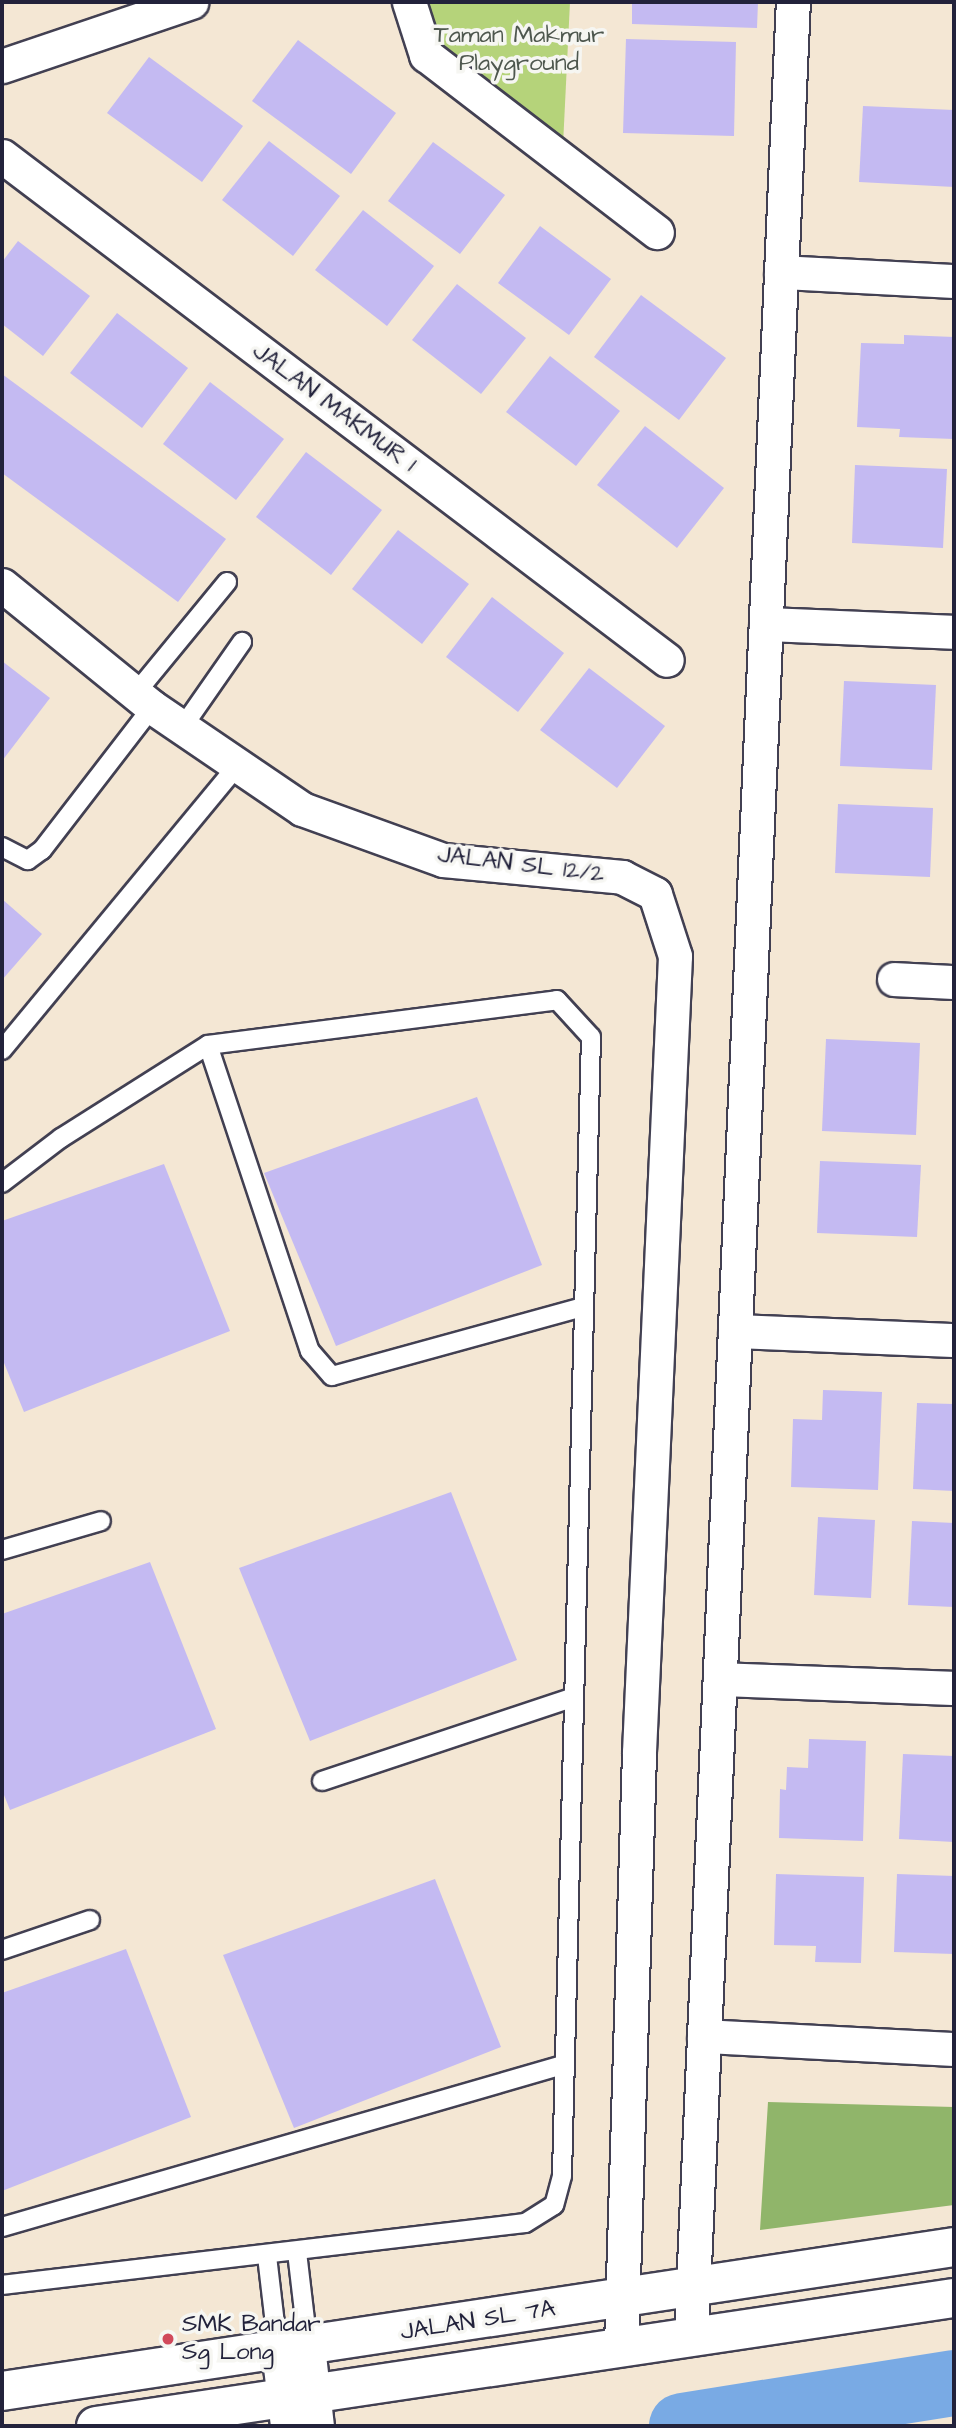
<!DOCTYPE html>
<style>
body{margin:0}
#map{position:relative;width:956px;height:2428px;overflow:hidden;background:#f4e7d4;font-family:"Architects Daughter",sans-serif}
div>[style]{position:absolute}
.green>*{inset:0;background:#b5d37a}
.forest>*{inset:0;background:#90b56a}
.river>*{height:66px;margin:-33px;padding:0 33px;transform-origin:33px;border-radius:33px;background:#79aae4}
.building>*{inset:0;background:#c4baf2}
.roads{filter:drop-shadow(2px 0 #424052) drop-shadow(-2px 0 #424052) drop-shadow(0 2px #424052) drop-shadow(0 -2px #424052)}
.lane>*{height:18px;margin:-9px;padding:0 9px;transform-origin:9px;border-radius:9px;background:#fff}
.street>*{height:33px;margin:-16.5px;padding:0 16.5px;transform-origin:16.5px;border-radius:16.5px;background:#fff}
.secondary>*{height:38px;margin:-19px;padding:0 19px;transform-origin:19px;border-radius:19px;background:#fff}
.dots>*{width:19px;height:19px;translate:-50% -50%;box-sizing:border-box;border:4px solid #f6f6f2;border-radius:50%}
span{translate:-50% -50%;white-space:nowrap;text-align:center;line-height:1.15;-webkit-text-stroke:7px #f6f6f2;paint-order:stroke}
.park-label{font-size:24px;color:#4e574e}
.street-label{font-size:24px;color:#22223b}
.poi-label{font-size:24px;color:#22223b}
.left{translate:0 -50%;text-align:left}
.frame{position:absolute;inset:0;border:4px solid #22223b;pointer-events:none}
</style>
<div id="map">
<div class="green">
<div style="clip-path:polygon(425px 2px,570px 2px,563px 145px,438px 48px)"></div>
</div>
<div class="forest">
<div style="clip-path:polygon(768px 2102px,954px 2107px,954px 2205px,760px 2230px)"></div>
</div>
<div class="river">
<div style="left:682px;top:2426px;width:275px;rotate:-9deg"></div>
</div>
<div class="building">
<div style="clip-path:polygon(632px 2px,758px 2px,757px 28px,632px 24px)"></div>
<div style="clip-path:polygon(626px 39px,736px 42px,734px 136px,623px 133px)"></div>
<div style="clip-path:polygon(298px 40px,396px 113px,351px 174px,252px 101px)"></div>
<div style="clip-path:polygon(149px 57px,243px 126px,202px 182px,107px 113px)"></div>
<div style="clip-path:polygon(863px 106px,954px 110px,954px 187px,859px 182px)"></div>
<div style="clip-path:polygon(269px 141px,340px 196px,293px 256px,222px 200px)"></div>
<div style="clip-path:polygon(433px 142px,505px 195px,460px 254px,388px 201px)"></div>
<div style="clip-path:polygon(363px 210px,434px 266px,387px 326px,315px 270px)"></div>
<div style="clip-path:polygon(540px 226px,611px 279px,569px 335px,498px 283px)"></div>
<div style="clip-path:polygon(18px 241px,90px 296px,43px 356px,2px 324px,2px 262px)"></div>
<div style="clip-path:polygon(457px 284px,526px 338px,481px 394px,412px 340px)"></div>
<div style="clip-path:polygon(641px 295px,726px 358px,679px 420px,594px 357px)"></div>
<div style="clip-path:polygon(117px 313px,188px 368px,142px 428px,70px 373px)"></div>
<div style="clip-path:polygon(904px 335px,954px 337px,954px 439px,899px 437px,900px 429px,857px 427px,861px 343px,904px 344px)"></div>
<div style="clip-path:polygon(550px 356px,620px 411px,576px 466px,506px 412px)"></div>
<div style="clip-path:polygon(2px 374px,226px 539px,178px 602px,2px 473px)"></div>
<div style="clip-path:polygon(210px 382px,284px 439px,236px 500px,163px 444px)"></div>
<div style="clip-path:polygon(645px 426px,724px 488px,677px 548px,597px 485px)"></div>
<div style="clip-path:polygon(306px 452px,382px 510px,331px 575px,256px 517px)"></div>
<div style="clip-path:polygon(855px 465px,947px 469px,943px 548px,852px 543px)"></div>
<div style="clip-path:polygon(398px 530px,469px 584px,422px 644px,352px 589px)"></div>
<div style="clip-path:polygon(492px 597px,564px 653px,518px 712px,446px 657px)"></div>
<div style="clip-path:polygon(2px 661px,50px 698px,2px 761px)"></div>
<div style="clip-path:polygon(589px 668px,665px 726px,617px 788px,540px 730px)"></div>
<div style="clip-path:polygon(844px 681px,936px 685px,932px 770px,840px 766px)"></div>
<div style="clip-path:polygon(838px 804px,933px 808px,930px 877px,835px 873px)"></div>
<div style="clip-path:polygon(2px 899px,42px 934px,2px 980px)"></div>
<div style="clip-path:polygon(826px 1039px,920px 1043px,916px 1135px,822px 1131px)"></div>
<div style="clip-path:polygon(477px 1097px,542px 1265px,336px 1346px,264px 1173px)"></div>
<div style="clip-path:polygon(820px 1161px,921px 1165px,917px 1237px,817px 1233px)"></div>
<div style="clip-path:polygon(164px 1164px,230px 1331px,24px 1412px,2px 1358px,2px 1221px)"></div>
<div style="clip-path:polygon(823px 1390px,882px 1392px,878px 1490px,791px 1487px,793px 1419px,822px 1420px)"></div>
<div style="clip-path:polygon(917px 1403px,954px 1404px,954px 1491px,913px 1489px)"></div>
<div style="clip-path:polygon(451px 1492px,517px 1660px,310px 1741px,239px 1568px)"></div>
<div style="clip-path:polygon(818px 1517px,875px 1520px,871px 1598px,814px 1595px)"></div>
<div style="clip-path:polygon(912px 1521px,954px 1523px,954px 1607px,908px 1605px)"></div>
<div style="clip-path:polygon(150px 1562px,216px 1729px,10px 1810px,2px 1790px,2px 1614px)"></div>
<div style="clip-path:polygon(809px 1739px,866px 1741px,863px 1841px,779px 1838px,780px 1789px,786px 1790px,787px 1767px,808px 1768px)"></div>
<div style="clip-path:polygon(903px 1754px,954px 1756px,954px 1842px,899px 1839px)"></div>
<div style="clip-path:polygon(776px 1874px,864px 1877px,861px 1963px,815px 1962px,816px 1946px,774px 1945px)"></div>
<div style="clip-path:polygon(897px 1874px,954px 1876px,954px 1954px,894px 1952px)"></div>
<div style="clip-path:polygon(435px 1879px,501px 2047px,294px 2128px,223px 1955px)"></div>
<div style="clip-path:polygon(126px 1949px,191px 2117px,2px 2191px,2px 1993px)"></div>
</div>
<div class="roads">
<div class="lane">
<div style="left:135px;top:694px;width:145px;rotate:-50.6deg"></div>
<div style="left:182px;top:728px;width:105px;rotate:-55.1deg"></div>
<div style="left:2px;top:847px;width:29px;rotate:27deg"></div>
<div style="left:28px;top:860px;width:17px;rotate:-36deg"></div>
<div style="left:42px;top:850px;width:180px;rotate:-52.4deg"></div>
<div style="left:208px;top:1045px;width:323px;rotate:71.6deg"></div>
<div style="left:310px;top:1351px;width:33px;rotate:49deg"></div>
<div style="left:332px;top:1376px;width:260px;rotate:-15.4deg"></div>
<div style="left:2px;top:1050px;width:369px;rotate:-50.4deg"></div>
<div style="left:2px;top:1183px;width:74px;rotate:-37.3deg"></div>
<div style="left:61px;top:1138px;width:174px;rotate:-32.3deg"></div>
<div style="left:208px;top:1045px;width:352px;rotate:-7.3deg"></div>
<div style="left:557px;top:1000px;width:50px;rotate:47.4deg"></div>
<div style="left:591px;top:1037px;width:1139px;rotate:91.46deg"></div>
<div style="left:562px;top:2176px;width:30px;rotate:105deg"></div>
<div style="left:554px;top:2205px;width:34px;rotate:148deg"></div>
<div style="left:525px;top:2223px;width:527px;rotate:173.24deg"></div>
<div style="left:2px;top:1550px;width:103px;rotate:-16.3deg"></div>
<div style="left:322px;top:1781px;width:263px;rotate:-18.4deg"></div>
<div style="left:2px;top:1950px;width:93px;rotate:-18.8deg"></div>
<div style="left:2px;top:2227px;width:584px;rotate:-16.11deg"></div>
<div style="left:297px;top:2252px;width:95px;rotate:83.3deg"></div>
<div style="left:267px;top:2256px;width:95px;rotate:83.3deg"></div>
</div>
<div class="street">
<div style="left:409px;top:2px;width:56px;rotate:72.2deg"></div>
<div style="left:426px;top:55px;width:291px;rotate:37.5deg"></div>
<div style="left:2px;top:66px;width:200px;rotate:-18.7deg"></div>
<div style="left:2px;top:156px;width:834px;rotate:37.16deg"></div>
<div style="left:781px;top:272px;width:173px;rotate:3deg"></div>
<div style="left:2px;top:585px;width:193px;rotate:39.1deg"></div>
<div style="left:152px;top:707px;width:181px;rotate:34.2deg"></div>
<div style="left:302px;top:809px;width:150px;rotate:19.9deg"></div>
<div style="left:443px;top:860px;width:180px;rotate:5.4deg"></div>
<div style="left:622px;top:877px;width:37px;rotate:27deg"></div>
<div style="left:655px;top:894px;width:65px;rotate:72.1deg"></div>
<div style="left:675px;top:956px;width:798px;rotate:92.59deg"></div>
<div style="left:639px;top:1753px;width:593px;rotate:91.74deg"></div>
<div style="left:766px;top:624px;width:188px;rotate:2.4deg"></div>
<div style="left:894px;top:979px;width:60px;rotate:2.9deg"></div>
<div style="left:735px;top:1331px;width:219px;rotate:2.4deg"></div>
<div style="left:720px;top:1679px;width:234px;rotate:2.2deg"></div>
<div style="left:704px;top:2036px;width:250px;rotate:3deg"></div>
<div style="left:691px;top:2335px;width:2335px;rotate:-87.5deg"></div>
<div style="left:308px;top:2346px;width:81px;rotate:83.6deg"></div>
<div style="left:278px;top:2350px;width:77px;rotate:83.2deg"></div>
</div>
<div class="secondary">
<div style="left:2px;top:2391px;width:963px;rotate:-8.6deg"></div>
<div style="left:96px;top:2426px;width:867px;rotate:-8.49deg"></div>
</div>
</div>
<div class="dots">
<div style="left:168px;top:2339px;background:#d1495b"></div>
</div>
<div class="park-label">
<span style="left:519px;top:50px">Taman Makmur<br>Playground</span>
</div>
<div class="street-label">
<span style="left:334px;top:408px;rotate:37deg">JALAN MAKMUR 1</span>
<span style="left:521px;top:865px;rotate:7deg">JALAN SL 12/2</span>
<span style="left:478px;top:2321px;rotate:-9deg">JALAN SL 7A</span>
</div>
<div class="poi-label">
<span class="left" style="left:182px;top:2339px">SMK Bandar<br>Sg Long</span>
</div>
<div class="frame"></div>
</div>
